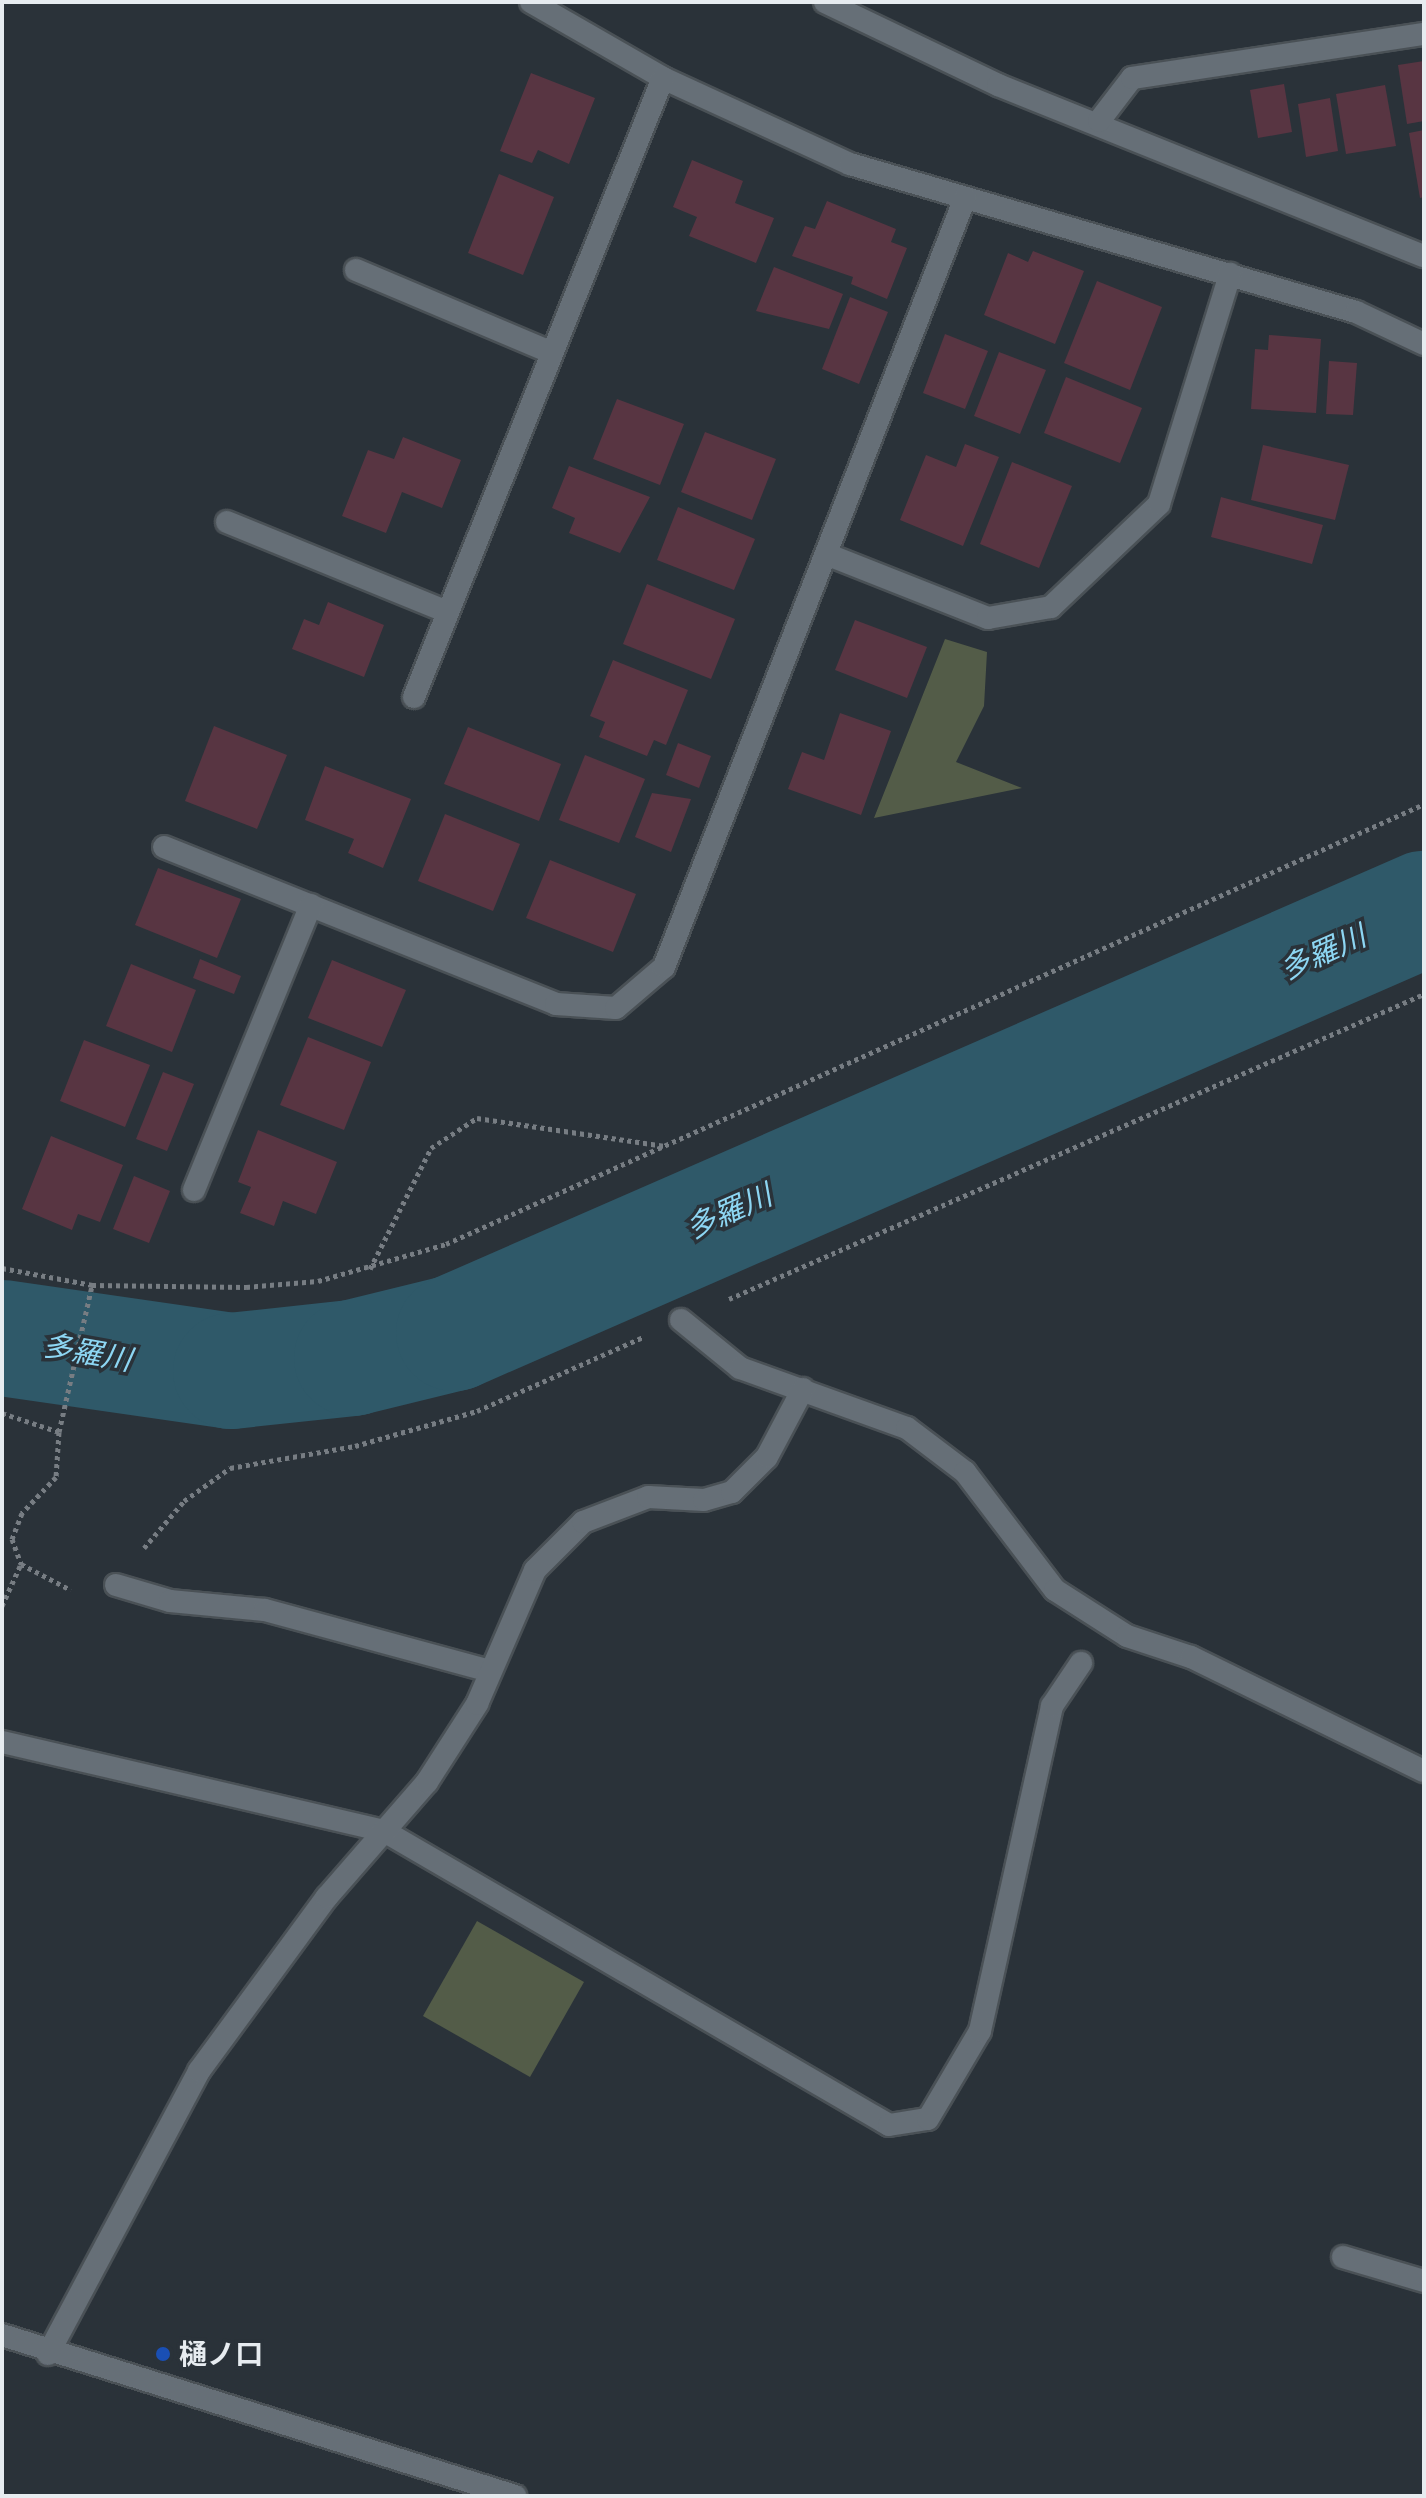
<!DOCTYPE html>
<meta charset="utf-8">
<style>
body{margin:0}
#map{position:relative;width:1426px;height:2498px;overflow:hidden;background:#2a3239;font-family:"Space Grotesk","Noto Sans JP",sans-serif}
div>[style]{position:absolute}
.green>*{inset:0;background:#535c48}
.river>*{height:116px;margin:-58px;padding:0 58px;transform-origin:58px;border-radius:58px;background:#2f5969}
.building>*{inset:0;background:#583542}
.path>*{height:5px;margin-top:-2.5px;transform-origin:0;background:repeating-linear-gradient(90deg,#777d83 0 4px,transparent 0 8px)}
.roads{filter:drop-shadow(2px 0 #4a5156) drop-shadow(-2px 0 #4a5156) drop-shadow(0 2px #4a5156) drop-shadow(0 -2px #4a5156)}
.minor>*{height:22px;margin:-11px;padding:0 11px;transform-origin:11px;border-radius:11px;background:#666f77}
.tertiary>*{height:22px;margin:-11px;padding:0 11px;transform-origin:11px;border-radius:11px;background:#666f77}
.dots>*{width:22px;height:22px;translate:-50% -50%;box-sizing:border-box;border:4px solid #2a3239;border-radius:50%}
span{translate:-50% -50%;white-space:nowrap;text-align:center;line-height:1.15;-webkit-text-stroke:7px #2a3239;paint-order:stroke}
.poi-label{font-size:28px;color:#e7ecf0;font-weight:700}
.left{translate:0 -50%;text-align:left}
.water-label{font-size:30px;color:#8dd6f3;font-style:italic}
.frame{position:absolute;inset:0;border:4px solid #e7ecf0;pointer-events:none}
</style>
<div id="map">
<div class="green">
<div style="clip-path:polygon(945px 639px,987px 652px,984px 706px,956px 762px,1022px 788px,874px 818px)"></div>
<div style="clip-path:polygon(477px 1921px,584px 1982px,530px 2077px,423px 2016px)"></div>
</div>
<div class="river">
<div style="left:2px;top:1338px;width:231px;rotate:8.2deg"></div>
<div style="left:231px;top:1371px;width:122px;rotate:-6.1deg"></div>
<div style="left:352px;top:1358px;width:105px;rotate:-13.8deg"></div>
<div style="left:454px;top:1333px;width:1059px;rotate:-23.61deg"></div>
</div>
<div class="building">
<div style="clip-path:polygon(1424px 61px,1424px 121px,1407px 124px,1398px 65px)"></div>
<div style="clip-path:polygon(531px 73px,595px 98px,569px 164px,538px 150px,532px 163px,500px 151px)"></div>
<div style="clip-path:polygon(1284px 84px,1292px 132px,1258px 138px,1250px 90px)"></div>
<div style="clip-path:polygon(1385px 85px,1396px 146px,1346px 154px,1336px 94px)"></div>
<div style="clip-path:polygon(1330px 98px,1338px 151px,1306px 157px,1298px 104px)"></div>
<div style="clip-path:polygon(1424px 130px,1424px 197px,1420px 198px,1409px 133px)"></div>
<div style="clip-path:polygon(692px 160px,743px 181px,735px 203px,774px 218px,756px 263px,689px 236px,697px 217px,673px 207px)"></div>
<div style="clip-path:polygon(499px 174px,554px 197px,523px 275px,468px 253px)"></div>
<div style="clip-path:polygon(827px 201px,896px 229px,891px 242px,907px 248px,887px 299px,851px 284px,853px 277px,792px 256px,805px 226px,815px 229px)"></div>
<div style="clip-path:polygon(1033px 251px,1084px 271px,1055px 344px,984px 315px,1008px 253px,1028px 262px)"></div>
<div style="clip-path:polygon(774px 267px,843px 294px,829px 329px,756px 311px)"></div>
<div style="clip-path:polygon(1097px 281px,1162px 307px,1130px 390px,1064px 363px)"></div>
<div style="clip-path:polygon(850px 297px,888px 312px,859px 384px,822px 369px)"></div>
<div style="clip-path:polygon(945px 334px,988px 351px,965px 409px,923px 393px)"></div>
<div style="clip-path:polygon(1269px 335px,1321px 339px,1316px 413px,1251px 409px,1255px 349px,1268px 350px)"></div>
<div style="clip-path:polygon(999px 352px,1046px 370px,1020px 434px,974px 416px)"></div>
<div style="clip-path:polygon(1329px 361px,1357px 363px,1353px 415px,1326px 414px)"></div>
<div style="clip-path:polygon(1066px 377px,1142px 408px,1120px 463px,1044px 433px)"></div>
<div style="clip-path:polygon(617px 399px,684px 424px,660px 485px,593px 459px)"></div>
<div style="clip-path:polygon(705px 432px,776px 459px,752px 520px,681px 492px)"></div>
<div style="clip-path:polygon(403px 437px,461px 460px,442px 508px,402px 492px,386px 533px,342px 516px,368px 450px,394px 459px)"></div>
<div style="clip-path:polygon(965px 444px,999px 457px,963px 546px,900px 520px,926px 455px,956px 467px)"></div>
<div style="clip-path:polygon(1263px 445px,1349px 465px,1335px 520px,1251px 500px)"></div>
<div style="clip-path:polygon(1012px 462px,1072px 486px,1039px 568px,980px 544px)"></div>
<div style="clip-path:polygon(569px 466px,650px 497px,620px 553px,569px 533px,575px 518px,552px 508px)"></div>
<div style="clip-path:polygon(1221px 497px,1323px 525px,1312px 564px,1211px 537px)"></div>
<div style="clip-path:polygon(678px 507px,755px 539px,734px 590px,657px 560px)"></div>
<div style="clip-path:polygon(647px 584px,735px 619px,711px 679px,623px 644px)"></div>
<div style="clip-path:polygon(328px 602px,384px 625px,364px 677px,292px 649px,304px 619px,319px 625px)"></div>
<div style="clip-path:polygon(855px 620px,927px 647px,907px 698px,835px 670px)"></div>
<div style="clip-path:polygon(613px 660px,688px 690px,666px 745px,654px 740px,647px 756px,599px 737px,605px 722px,590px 716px)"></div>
<div style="clip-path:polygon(840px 713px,891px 731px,861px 815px,788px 789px,802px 752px,824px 760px)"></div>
<div style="clip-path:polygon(214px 726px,287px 755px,257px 829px,185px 801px)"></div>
<div style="clip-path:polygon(468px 727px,561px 764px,539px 821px,444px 784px)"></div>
<div style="clip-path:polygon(678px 743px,711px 756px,699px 788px,666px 775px)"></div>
<div style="clip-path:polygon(585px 755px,645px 779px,619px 843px,559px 820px)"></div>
<div style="clip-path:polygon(325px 766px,411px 799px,383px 868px,348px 853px,354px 839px,305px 820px)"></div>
<div style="clip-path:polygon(652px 793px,691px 799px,671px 852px,635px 837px)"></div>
<div style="clip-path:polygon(445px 814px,520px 844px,493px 911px,418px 881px)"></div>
<div style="clip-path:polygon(550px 860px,636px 894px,613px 952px,526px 918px)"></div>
<div style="clip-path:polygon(158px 868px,241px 899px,217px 958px,135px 925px)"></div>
<div style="clip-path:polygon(200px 959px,241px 976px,234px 994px,193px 978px)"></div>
<div style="clip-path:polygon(332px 960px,406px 990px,382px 1047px,308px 1018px)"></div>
<div style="clip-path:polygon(131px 964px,196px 990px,172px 1052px,106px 1026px)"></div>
<div style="clip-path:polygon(308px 1037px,371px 1062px,344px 1130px,280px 1105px)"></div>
<div style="clip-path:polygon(84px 1040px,150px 1065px,125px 1127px,60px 1101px)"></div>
<div style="clip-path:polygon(163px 1072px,194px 1084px,167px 1151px,136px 1139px)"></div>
<div style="clip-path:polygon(258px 1130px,337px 1162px,316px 1214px,283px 1201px,274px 1226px,240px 1213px,251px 1187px,238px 1182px)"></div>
<div style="clip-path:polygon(51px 1136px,123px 1165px,100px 1222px,78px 1214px,72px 1230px,22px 1209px)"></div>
<div style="clip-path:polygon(134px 1176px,170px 1191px,149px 1243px,113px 1229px)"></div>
</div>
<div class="path">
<div style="left:2px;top:1268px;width:92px;rotate:10.7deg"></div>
<div style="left:92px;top:1285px;width:154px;rotate:0.7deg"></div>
<div style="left:246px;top:1287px;width:72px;rotate:-4.8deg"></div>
<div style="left:318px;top:1281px;width:133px;rotate:-16.1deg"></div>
<div style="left:446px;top:1244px;width:1072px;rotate:-24.22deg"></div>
<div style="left:370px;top:1269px;width:136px;rotate:-63.2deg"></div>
<div style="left:431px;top:1148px;width:55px;rotate:-33.1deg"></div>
<div style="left:477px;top:1118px;width:190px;rotate:8.5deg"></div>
<div style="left:729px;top:1299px;width:759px;rotate:-23.69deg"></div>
<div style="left:2px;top:1413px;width:60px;rotate:18.4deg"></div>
<div style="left:59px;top:1432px;width:45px;rotate:93.8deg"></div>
<div style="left:56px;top:1477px;width:50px;rotate:133.4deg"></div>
<div style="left:22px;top:1513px;width:28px;rotate:111deg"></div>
<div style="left:12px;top:1539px;width:27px;rotate:70deg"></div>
<div style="left:21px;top:1564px;width:56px;rotate:27.5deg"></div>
<div style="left:59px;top:1432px;width:151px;rotate:-77.3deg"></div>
<div style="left:144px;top:1548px;width:62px;rotate:-49.6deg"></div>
<div style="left:184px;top:1501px;width:57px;rotate:-35.7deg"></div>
<div style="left:230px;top:1468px;width:127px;rotate:-10deg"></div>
<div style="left:355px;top:1446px;width:127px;rotate:-16deg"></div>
<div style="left:477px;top:1411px;width:182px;rotate:-24deg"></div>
<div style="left:2px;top:1606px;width:46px;rotate:-65.7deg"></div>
</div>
<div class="roads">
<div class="minor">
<div style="left:531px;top:2px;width:152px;rotate:29.9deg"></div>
<div style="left:663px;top:78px;width:206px;rotate:24.7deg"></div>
<div style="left:850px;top:164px;width:527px;rotate:16.3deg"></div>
<div style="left:1356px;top:312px;width:75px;rotate:25.2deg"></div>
<div style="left:825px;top:2px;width:192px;rotate:25.6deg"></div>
<div style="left:998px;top:85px;width:459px;rotate:21.9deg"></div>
<div style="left:1099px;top:121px;width:54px;rotate:-52.5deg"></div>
<div style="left:1132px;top:78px;width:295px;rotate:-8.6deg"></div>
<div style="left:356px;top:270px;width:211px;rotate:22.9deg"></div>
<div style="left:227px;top:522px;width:238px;rotate:22.2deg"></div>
<div style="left:826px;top:554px;width:174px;rotate:21.6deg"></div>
<div style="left:988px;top:618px;width:64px;rotate:-9.9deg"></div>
<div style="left:1051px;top:607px;width:149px;rotate:-43.6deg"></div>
<div style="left:1159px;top:504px;width:241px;rotate:-72.8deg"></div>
<div style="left:414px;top:697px;width:667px;rotate:-68.09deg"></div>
<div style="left:164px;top:847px;width:422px;rotate:21.8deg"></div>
<div style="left:556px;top:1004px;width:60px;rotate:3.8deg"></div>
<div style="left:616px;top:1008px;width:63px;rotate:-40.5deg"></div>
<div style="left:664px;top:967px;width:826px;rotate:-68.62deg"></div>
<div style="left:194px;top:1190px;width:308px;rotate:-67.7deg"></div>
<div style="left:681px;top:1320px;width:76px;rotate:39.1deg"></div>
<div style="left:740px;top:1368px;width:177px;rotate:19.8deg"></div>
<div style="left:907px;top:1428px;width:73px;rotate:37.2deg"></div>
<div style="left:965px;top:1472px;width:148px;rotate:52.7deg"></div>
<div style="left:1055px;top:1590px;width:85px;rotate:32.6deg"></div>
<div style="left:1127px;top:1636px;width:67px;rotate:18.2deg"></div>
<div style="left:1191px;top:1657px;width:259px;rotate:26.1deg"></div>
<div style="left:116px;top:1585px;width:56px;rotate:16.5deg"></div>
<div style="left:170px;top:1601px;width:95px;rotate:5.4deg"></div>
<div style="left:265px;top:1610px;width:233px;rotate:15.2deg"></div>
<div style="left:2px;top:1742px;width:392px;rotate:13.1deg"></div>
<div style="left:384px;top:1831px;width:584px;rotate:30.21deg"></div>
<div style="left:889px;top:2125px;width:39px;rotate:-9deg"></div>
<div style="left:928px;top:2119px;width:102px;rotate:-59.4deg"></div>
<div style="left:980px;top:2031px;width:333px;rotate:-77.5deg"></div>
<div style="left:1052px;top:1706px;width:52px;rotate:-56deg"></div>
<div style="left:1343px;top:2257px;width:84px;rotate:16.5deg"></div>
<div style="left:48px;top:2354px;width:321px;rotate:-61.9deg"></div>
<div style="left:199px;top:2071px;width:216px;rotate:-53.7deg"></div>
<div style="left:327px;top:1897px;width:152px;rotate:-49deg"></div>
<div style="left:427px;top:1782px;width:93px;rotate:-57.3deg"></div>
<div style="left:477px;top:1704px;width:146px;rotate:-66.6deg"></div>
<div style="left:535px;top:1570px;width:68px;rotate:-45deg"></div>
<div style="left:583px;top:1522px;width:70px;rotate:-21deg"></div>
<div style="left:648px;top:1497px;width:56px;rotate:3.1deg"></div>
<div style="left:704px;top:1500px;width:29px;rotate:-16deg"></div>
<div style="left:732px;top:1492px;width:49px;rotate:-45deg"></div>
<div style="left:767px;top:1457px;width:77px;rotate:-62.1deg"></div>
</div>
<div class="tertiary">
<div style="left:2px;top:2335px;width:538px;rotate:17.42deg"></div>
</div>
</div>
<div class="dots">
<div style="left:163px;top:2354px;background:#1a4fb4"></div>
</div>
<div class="poi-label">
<span class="left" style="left:179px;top:2354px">樋ノ口</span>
</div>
<div class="water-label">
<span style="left:1323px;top:953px;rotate:-24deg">多羅川</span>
<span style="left:729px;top:1212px;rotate:-24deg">多羅川</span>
<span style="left:87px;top:1353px;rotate:10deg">多羅川</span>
</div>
<div class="frame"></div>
</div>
